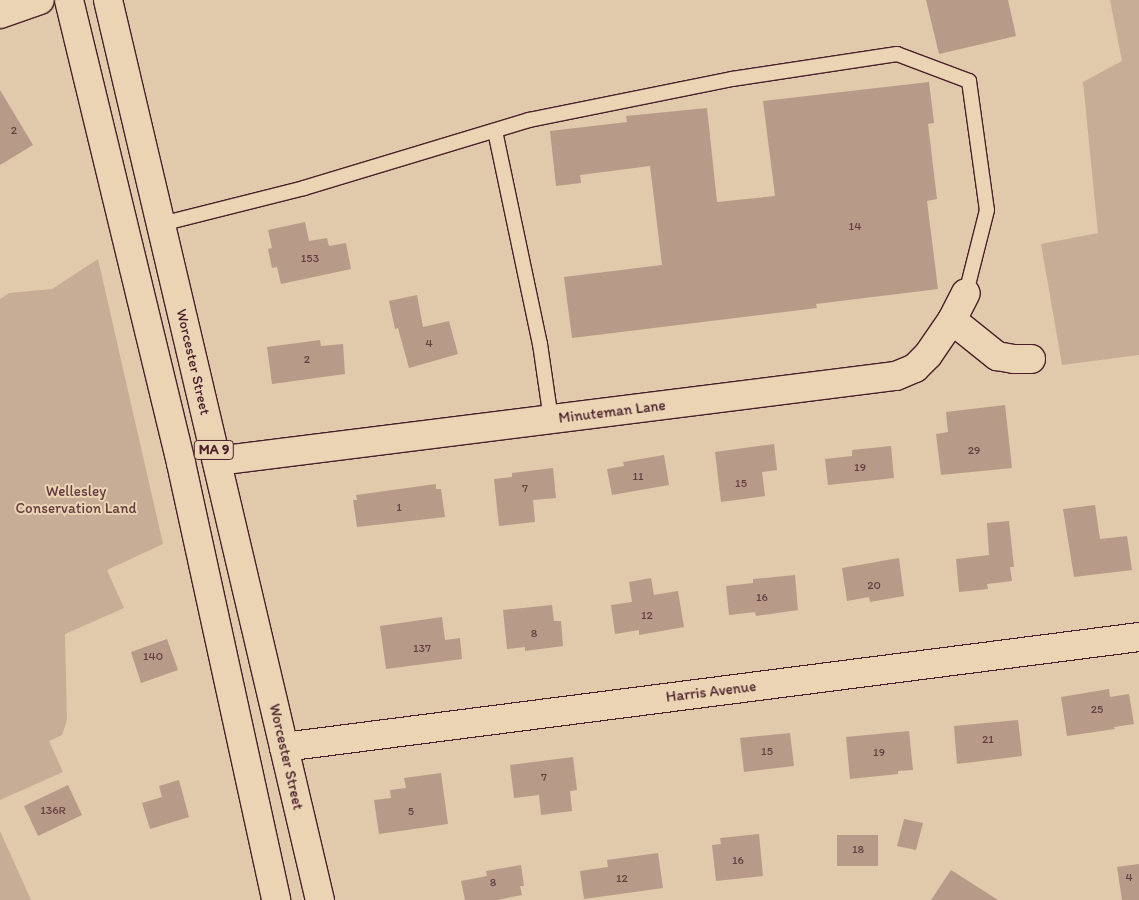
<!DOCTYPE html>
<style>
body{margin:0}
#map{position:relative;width:1139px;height:900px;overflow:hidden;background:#e1c9ac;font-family:Itim,sans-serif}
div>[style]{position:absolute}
.green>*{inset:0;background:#c8ad96}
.building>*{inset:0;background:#b79a88}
.roads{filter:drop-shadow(1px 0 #4a1f2b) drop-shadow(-1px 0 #4a1f2b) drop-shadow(0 1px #4a1f2b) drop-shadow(0 -1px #4a1f2b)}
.lane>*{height:14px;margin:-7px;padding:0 7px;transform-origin:7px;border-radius:7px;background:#ebd4b4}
.street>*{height:28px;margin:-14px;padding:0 14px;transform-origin:14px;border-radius:14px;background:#ebd4b4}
.highway>*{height:28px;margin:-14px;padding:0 14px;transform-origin:14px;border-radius:14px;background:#ebd4b4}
span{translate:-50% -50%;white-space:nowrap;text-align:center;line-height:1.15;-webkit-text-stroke:4px #ebd4b4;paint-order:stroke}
.number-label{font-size:12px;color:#653e42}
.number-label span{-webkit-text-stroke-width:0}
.shield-label span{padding:1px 4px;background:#ebd4b4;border:1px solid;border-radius:4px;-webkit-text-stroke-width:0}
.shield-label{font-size:14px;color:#4a1f2b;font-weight:700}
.street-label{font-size:15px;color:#4a1f2b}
.park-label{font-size:15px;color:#633b40}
</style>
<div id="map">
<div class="green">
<div style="clip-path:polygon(1110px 0,1139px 0,1139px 355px,1062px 365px,1041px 244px,1098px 233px,1083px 82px,1122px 61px)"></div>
<div style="clip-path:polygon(98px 259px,163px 544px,107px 570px,124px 608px,65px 634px,67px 720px,62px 735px,49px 741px,63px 772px,0 800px,0 299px,9px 293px,52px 289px)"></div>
<div style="clip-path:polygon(0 831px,31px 900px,0 900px)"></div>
</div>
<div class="building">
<div style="clip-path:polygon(926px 0,1008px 0,1016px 36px,939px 54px)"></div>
<div style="clip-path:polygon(929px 82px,934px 123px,928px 124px,937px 199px,927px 201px,938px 289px,816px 304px,817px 308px,572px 338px,564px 277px,662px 265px,650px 166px,580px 175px,581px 183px,556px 186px,550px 131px,627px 122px,626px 116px,707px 108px,717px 202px,775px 196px,763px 101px)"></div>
<div style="clip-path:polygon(0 90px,33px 145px,0 165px)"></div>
<div style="clip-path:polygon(305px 222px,309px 241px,327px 238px,329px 246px,346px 243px,351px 269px,281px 284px,277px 267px,272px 268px,268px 249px,272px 248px,268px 230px)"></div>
<div style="clip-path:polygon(417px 295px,423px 327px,449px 321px,458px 354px,409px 368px,398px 328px,395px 329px,389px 301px)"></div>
<div style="clip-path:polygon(320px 340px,321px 346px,343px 344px,345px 374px,272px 384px,267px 347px)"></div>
<div style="clip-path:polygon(1005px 405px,1012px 468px,941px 475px,936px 434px,948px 432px,946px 412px)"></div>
<div style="clip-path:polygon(774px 444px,777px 470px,762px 472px,765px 496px,721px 502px,715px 452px)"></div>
<div style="clip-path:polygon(891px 446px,894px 478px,828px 485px,825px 459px,852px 456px,852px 450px)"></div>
<div style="clip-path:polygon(664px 455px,669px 485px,612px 495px,607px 469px,624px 466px,623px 462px)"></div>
<div style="clip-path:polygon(553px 468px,556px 498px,533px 500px,535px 522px,499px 526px,494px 479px,512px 477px,512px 473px)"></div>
<div style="clip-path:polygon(436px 484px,436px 489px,441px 489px,445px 517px,357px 527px,353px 500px,357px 500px,356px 495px)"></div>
<div style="clip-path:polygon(1095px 505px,1100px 539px,1127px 536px,1132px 570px,1074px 577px,1063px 509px)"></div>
<div style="clip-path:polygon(1009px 521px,1014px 567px,1010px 567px,1012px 581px,987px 584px,988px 589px,959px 592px,956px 559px,989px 555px,987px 523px)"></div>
<div style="clip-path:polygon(899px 558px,904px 596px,870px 602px,869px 597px,847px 601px,842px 568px)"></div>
<div style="clip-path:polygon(795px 575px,798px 610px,756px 616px,755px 612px,729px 615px,726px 586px,753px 583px,753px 579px)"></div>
<div style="clip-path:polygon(651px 578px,654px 595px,678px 591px,684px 627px,639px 635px,639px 630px,615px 634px,611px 605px,632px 602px,629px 582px)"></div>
<div style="clip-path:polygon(552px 605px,554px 621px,561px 621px,563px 646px,525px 651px,525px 647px,507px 649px,503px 610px)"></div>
<div style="clip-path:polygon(442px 617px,445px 640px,460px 638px,462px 659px,386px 669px,380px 626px)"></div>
<div style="clip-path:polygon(167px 639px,178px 670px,141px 683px,131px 652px)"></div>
<div style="clip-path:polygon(1109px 689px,1110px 697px,1129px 694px,1134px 724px,1114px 727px,1115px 729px,1067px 736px,1061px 697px)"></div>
<div style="clip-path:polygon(1018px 720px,1022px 756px,957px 764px,954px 726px)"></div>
<div style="clip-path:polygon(909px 731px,913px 770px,898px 771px,898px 774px,850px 779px,846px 737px)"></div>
<div style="clip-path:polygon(790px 733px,794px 766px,744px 772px,740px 738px)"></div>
<div style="clip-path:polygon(573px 757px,577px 790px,570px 791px,572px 811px,541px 815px,539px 795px,514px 798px,510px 765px)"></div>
<div style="clip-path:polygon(441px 773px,448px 824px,379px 834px,374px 800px,391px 798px,390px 790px,406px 788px,404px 778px)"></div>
<div style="clip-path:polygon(179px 780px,189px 817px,150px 829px,142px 803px,162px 797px,159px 786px)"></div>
<div style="clip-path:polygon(68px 785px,82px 815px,38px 836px,24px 806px)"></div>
<div style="clip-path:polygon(904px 819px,923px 823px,916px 850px,897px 846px)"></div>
<div style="clip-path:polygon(759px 834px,763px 876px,716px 881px,712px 845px,721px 844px,720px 838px)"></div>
<div style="clip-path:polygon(837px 835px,878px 835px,878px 866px,837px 866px)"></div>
<div style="clip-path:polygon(658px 853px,663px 888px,584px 899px,580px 871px,608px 867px,607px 860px)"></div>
<div style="clip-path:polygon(1139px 864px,1139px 900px,1122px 900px,1117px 867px)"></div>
<div style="clip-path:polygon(521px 865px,524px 886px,520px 886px,522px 895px,497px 900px,465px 900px,461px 881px,487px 876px,486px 871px)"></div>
<div style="clip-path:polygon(951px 870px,998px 900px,931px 900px)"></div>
</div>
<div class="roads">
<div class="lane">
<div style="left:495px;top:131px;width:218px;rotate:78.1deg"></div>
<div style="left:540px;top:344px;width:76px;rotate:81.7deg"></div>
<div style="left:161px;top:224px;width:147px;rotate:-14.1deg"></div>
<div style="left:304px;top:188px;width:235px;rotate:-16.8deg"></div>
<div style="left:529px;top:120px;width:207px;rotate:-11.4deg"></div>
<div style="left:732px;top:79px;width:167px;rotate:-8.6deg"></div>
<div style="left:897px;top:54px;width:77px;rotate:20.6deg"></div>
<div style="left:969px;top:81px;width:130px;rotate:82.1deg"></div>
<div style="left:987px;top:210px;width:86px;rotate:104.2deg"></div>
</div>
<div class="street">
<div style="left:0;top:14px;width:42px;rotate:-19.3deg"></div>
<div style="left:952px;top:320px;width:58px;rotate:38.7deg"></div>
<div style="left:997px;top:356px;width:17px;rotate:10deg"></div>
<div style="left:1014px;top:359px;width:17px"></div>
<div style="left:217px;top:461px;width:684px;rotate:-7.14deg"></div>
<div style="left:896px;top:376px;width:21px;rotate:-23deg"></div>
<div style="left:915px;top:368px;width:18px;rotate:-45deg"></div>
<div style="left:928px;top:355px;width:42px;rotate:-55.6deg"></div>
<div style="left:952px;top:320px;width:30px;rotate:-63deg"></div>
<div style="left:284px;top:747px;width:862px;rotate:-7.33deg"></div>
</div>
<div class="highway">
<div style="left:69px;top:0;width:476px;rotate:76.4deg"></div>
<div style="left:181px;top:463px;width:447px;rotate:77.7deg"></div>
<div style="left:108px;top:0;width:925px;rotate:76.75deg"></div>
</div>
</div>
<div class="number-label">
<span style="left:14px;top:131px">2</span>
<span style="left:855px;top:227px">14</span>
<span style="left:310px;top:259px">153</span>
<span style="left:429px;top:344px">4</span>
<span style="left:307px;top:360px">2</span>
<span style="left:974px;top:451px">29</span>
<span style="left:860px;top:468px">19</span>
<span style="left:638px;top:477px">11</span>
<span style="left:741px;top:484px">15</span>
<span style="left:525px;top:489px">7</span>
<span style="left:399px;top:508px">1</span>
<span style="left:874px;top:586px">20</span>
<span style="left:762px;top:598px">16</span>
<span style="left:647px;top:616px">12</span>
<span style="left:534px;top:634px">8</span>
<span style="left:422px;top:649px">137</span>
<span style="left:153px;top:657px">140</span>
<span style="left:1097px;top:710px">25</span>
<span style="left:988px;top:740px">21</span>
<span style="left:767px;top:752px">15</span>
<span style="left:879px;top:753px">19</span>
<span style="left:544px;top:778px">7</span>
<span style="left:53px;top:811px">136R</span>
<span style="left:411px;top:812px">5</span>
<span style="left:858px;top:850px">18</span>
<span style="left:738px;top:861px">16</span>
<span style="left:1129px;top:878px">4</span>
<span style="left:622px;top:879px">12</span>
<span style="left:493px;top:883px">8</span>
</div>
<div class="shield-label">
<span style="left:214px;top:450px">MA 9</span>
</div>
<div class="street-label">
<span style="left:193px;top:362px;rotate:77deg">Worcester Street</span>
<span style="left:612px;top:412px;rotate:-7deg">Minuteman Lane</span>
<span style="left:711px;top:692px;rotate:-7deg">Harris Avenue</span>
<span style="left:286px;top:757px;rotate:77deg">Worcester Street</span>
</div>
<div class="park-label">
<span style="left:76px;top:500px">Wellesley<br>Conservation Land</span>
</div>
</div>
